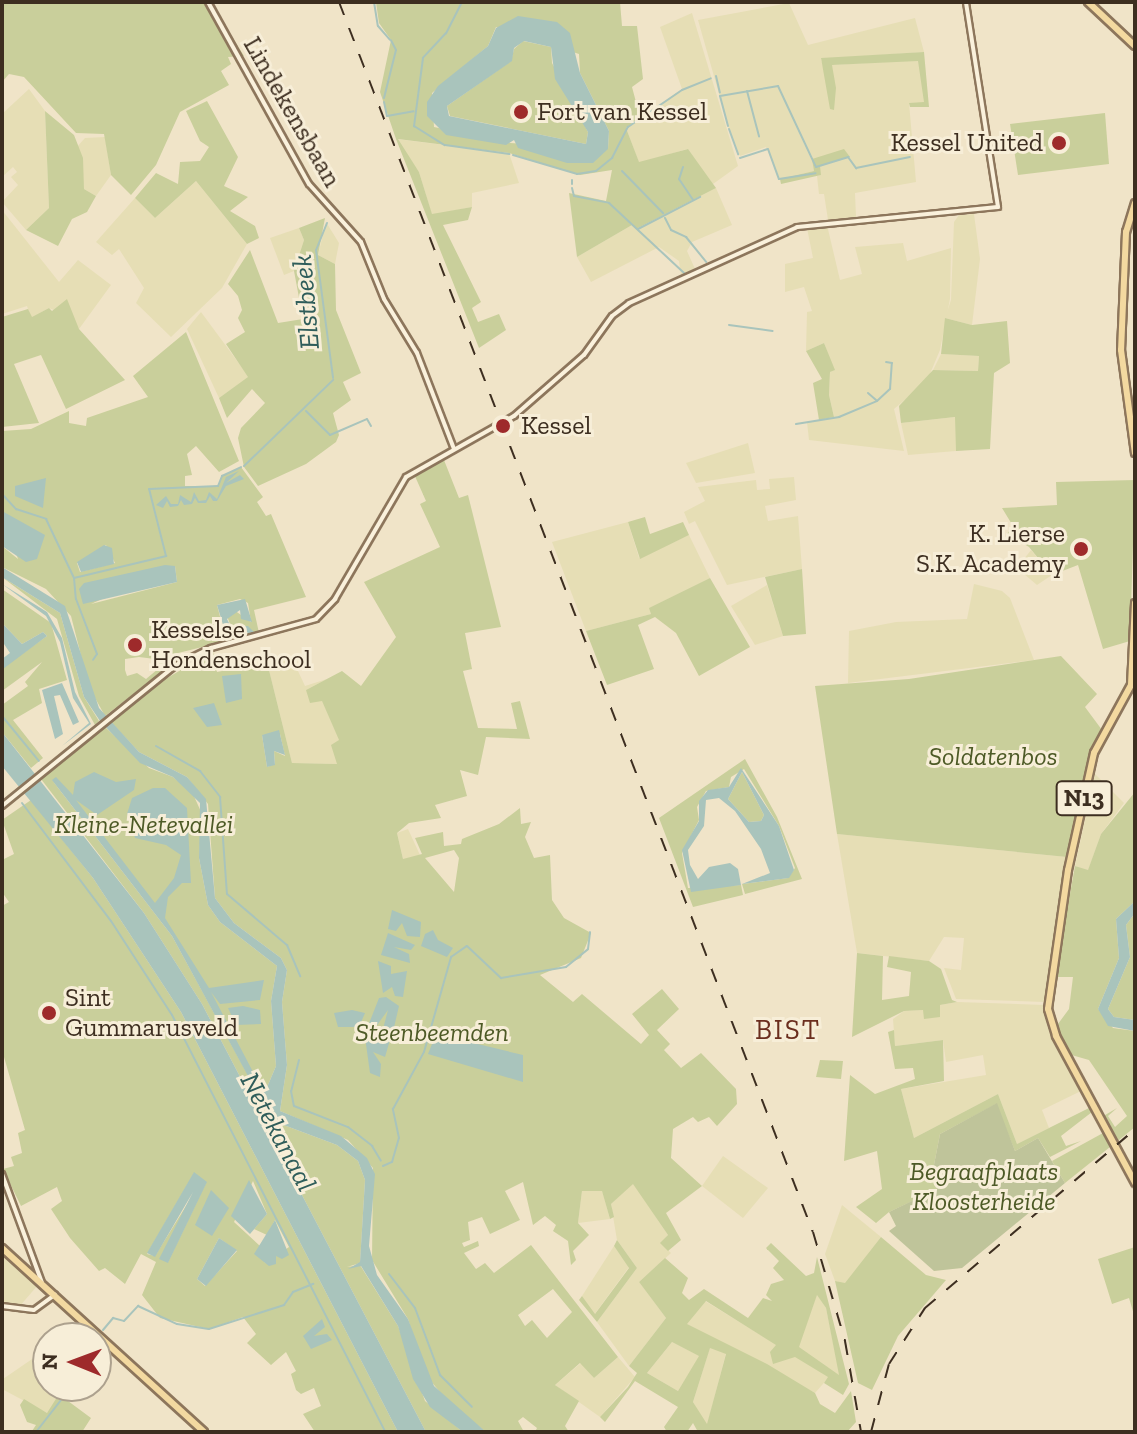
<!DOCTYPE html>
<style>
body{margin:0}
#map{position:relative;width:1137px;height:1434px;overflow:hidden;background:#f0e4c8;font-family:"Zilla Slab",serif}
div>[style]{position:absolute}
.farmland>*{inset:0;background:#e6deb5}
.green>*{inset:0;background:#c9cf9b}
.cemetery>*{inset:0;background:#bfc49a}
.water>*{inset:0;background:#a9c4bc}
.stream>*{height:2px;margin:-1px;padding:0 1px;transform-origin:1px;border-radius:1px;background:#a9c4bc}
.roads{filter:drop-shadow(2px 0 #8d765c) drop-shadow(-2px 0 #8d765c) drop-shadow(0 2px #8d765c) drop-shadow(0 -2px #8d765c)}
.minor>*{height:4px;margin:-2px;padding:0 2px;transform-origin:2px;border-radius:2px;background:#faf1dc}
.major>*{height:6px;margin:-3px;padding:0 3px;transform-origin:3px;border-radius:3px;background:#f3d9a0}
.rail>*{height:2px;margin-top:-1px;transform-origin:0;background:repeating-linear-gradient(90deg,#3d2e20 0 14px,transparent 0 28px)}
.dots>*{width:22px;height:22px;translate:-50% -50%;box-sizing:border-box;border:4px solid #f7eed8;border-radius:50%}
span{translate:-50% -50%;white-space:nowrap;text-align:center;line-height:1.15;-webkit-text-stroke:6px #f7eed8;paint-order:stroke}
.shield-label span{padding:2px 6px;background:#f7eed8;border:2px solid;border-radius:6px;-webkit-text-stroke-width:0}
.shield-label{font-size:24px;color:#3d2e20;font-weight:700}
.street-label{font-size:26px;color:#3d2e20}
.poi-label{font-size:26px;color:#3d2e20}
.left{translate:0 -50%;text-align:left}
.right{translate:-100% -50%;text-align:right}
.park-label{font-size:26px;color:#4d5a26;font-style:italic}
.water-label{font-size:28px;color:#2f5d5a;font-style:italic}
.neighbourhood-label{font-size:28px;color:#6b2e1e;letter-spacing:2px}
.frame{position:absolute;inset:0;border:4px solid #3d2e20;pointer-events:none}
.north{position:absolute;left:32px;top:1322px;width:80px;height:80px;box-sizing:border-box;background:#f7eed8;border:2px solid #ada18e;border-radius:50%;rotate:271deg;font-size:22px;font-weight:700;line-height:32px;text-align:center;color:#3d2e20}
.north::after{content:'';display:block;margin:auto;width:28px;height:36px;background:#9e2a2b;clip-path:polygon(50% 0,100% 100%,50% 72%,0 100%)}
</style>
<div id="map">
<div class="farmland">
<div style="clip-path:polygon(789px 3px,808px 45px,915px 18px,924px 52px,821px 59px,834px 110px,832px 65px,919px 60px,925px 103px,909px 103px,916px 182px,855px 193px,856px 217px,828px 220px,824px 194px,819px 194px,817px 176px,821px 175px,813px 159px,814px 171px,780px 179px,766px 147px,740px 156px,729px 129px,698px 20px)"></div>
<div style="clip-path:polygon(692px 13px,738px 166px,713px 184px,687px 149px,639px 163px,626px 128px,682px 89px,660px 27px)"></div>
<div style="clip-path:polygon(29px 89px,45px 111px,49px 208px,26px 230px,2px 202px,18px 185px,11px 177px,17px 172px,13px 167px,2px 177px,2px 114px)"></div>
<div style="clip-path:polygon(105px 137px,111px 175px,96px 196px,84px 189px,77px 147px,85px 138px)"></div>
<div style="clip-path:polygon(396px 139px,509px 153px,519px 183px,472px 193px,472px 207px,432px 215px,419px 172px)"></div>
<div style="clip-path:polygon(196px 181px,247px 244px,222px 288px,171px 337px,136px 303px,144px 288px,119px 249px,112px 255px,96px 242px,135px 198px,155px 218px)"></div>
<div style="clip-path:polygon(716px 188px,732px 225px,692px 242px,687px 251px,695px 269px,681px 275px,679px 261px,659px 247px,591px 282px,577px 257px,632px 225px,636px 229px)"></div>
<div style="clip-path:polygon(2px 210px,59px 282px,78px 260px,111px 285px,79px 329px,70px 317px,49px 308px,31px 318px,27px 306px,2px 314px)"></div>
<div style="clip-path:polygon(974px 214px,980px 259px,972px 325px,945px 318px,951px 300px,954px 222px,959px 215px)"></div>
<div style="clip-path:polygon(326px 222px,339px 243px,335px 264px,318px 255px)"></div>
<div style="clip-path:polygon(827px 225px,840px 280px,862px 274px,855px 247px,903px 243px,907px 261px,951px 248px,950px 299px,940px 350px,927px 381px,894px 409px,904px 451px,809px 440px,807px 422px,834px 417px,829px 395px,830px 372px,834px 370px,824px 343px,806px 351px,807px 312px,812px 311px,804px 287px,785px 292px,785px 264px,813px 258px,807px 228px)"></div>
<div style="clip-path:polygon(299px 228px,304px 240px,294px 271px,284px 275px,270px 238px)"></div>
<div style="clip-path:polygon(201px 312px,249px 377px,219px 398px,187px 329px)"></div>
<div style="clip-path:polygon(941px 354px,979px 356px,978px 371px,933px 370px)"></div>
<div style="clip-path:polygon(956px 417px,956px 451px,908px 455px,901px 423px)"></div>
<div style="clip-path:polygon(748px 443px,755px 473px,696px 483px,686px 463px)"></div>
<div style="clip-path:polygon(794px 477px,796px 500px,765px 506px,768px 521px,798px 516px,802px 569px,727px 585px,695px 521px,689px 524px,684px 512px,705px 501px,698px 487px,756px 480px,757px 490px,770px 489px,769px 479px)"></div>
<div style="clip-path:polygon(628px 522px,639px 558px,689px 535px,710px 578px,650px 608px,651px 614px,586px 631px,552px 542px)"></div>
<div style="clip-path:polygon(1031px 550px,1052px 575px,1037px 585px,1017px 568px)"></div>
<div style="clip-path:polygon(974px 584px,1002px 591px,1010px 598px,1034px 660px,848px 683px,849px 631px,896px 622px,967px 619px)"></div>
<div style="clip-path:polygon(767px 585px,783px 636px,755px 645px,731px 606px)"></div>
<div style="clip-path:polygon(291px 656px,305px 686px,327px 679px,306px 690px,322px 700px,340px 741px,338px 764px,292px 763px,267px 662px)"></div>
<div style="clip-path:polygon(1095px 774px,1124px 803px,1101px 834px,1088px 871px,1075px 866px)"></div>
<div style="clip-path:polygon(408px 829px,420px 855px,410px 860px,403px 859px,397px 833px)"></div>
<div style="clip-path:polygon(837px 834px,1067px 857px,1045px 1002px,956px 999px,944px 968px,961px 970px,964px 938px,944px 937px,929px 961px,857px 953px)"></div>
<div style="clip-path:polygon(957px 1002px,1045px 1005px,1048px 1028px,1081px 1091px,1042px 1110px,1049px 1128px,1017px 1144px,998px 1094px,914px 1138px,901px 1089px,986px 1075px,983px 1055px,946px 1062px,943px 1040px,895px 1046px,893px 1019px,904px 1011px,923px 1010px,940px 1017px,940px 1005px)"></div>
<div style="clip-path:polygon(723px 1156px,768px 1188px,743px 1218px,702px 1186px)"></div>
<div style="clip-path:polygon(633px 1183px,668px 1235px,661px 1243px,671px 1253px,639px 1282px,666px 1318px,629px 1366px,597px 1322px,637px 1268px,617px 1240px,611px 1204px)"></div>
<div style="clip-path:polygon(602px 1190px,610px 1219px,578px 1223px,582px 1191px)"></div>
<div style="clip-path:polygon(842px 1205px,881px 1237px,845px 1284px,835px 1281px,825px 1254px)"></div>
<div style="clip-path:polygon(614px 1246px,629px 1267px,594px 1315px,582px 1296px)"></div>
<div style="clip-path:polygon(2px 1253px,38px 1285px,19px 1307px,2px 1303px)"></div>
<div style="clip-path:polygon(817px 1294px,826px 1308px,840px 1376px,798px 1348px)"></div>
<div style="clip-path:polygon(705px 1301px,777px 1345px,829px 1377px,815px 1393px,686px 1324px)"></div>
<div style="clip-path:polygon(672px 1342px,700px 1356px,678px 1391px,647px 1373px)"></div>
<div style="clip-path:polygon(710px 1347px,726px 1353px,707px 1426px,693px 1402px)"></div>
<div style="clip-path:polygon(38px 1355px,48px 1355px,48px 1386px,70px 1386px,47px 1413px,2px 1389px,3px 1379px)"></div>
<div style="clip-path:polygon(618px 1357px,635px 1377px,600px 1417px,555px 1385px,581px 1363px,594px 1378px)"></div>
</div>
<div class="green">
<div style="clip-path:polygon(2px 2px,211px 2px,244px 56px,228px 57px,231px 64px,221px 71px,229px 85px,180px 112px,156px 165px,131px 195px,111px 175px,104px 134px,76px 133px,24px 77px,9px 74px,2px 82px)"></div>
<div style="clip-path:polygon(evenodd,376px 2px,620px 2px,622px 26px,637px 26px,643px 79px,632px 87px,640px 117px,626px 128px,639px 162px,688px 149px,716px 188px,636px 229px,632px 225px,577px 257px,569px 193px,606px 201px,612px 170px,580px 175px,509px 153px,398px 139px,419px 172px,432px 214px,472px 207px,468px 220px,443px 225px,481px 302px,472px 308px,478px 322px,499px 314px,506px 330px,479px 348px,396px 139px,380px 92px,391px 40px,379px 23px,376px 2px,496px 27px,579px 54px,580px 73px,609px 131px,608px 149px,510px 143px,434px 127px,432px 93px,488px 46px,496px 27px)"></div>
<div style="clip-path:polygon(523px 41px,551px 47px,552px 63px,588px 132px,586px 144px,450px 116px,447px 106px,511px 61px,514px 49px)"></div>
<div style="clip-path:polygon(924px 52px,929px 107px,910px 107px,909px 103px,924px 102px,918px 61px,832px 65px,836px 88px,834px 110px,830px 109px,821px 58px)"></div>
<div style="clip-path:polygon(207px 101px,238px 157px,224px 186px,248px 197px,230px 211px,255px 226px,259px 238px,247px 244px,196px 181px,155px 218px,135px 198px,156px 173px,178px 184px,180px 162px,200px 161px,209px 147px,200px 141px,186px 111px)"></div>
<div style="clip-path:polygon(45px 111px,74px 135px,83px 158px,84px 189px,96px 196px,87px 212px,72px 219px,58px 246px,26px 230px,49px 208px)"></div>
<div style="clip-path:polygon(1105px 113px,1109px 164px,1018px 175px,1010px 124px)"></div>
<div style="clip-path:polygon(844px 149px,850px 157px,820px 166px,821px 175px,781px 184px,780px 179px,814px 171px,812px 159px)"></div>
<div style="clip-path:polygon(325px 218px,318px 255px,335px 264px,336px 310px,361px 373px,343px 382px,351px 400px,333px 413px,339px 435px,336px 442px,306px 464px,258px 486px,244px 467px,238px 438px,241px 428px,265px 403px,252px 389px,227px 418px,219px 398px,248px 377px,226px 344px,245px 332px,238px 318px,242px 310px,238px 296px,228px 284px,250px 250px,278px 323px,303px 319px,294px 271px,304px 240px,299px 228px)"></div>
<div style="clip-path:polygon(67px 299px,79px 329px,125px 380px,66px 409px,41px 355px,14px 364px,39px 423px,2px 427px,2px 317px,28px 309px,32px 317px,49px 308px,52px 311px)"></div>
<div style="clip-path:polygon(945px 318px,972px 325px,1007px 321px,1010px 363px,994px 373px,990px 449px,956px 451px,955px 417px,901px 423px,899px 406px,933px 370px,978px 371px,979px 356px,941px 354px)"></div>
<div style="clip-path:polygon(evenodd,186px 332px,239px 461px,219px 472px,196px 446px,187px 454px,192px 475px,185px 476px,185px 486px,218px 486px,222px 476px,241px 467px,263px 497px,257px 502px,266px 516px,271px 514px,306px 597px,254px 610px,259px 633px,170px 655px,173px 663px,105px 716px,89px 687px,71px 616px,46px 589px,2px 567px,2px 546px,18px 559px,2px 511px,2px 431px,31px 429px,69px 411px,69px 423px,86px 426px,87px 418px,148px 397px,133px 376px,186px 332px,106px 545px,115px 563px,80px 572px,77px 563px,106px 545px,186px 332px,175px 566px,177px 582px,91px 604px,175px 566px,186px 332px,240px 599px,248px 603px,251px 622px,234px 610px,227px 616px,231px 627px,245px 625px,225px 636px,217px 605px,240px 599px,186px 332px,139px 657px,155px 659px,158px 669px,146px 679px,137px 673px,127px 676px,125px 670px,125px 659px,139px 657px)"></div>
<div style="clip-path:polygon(824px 343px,835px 370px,830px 372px,829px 395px,834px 417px,819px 420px,813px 383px,822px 379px,806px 351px)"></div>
<div style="clip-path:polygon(evenodd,444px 460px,459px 498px,468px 495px,501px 627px,465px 633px,472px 669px,463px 671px,478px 728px,517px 729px,511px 703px,520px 701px,530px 739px,486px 737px,478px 775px,460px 770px,467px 796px,435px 805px,441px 818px,409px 823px,397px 833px,403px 859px,422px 854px,415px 838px,443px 832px,444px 846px,461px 844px,462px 839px,499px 824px,520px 808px,521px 824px,531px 822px,525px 837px,534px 858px,550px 855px,552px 900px,564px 918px,591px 933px,581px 958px,540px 975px,573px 1002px,582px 994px,641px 1044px,649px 1035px,632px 1014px,662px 989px,679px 1009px,657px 1030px,670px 1044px,664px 1050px,681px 1068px,701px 1053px,736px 1089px,737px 1104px,717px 1126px,709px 1117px,698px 1122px,693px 1117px,673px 1129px,671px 1158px,702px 1186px,666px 1213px,681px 1240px,668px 1251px,660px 1243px,668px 1235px,633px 1184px,611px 1204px,614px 1217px,610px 1219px,602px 1191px,582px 1191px,578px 1223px,589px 1235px,573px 1251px,576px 1260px,571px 1265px,568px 1241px,553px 1231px,556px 1225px,545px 1216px,533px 1225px,523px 1182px,505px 1191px,520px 1220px,490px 1234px,482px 1217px,468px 1222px,470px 1240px,462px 1243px,464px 1247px,478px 1241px,479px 1246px,464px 1253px,476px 1269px,485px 1263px,494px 1273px,531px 1245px,618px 1357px,594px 1378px,580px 1363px,555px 1385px,579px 1401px,565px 1426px,569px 1432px,535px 1432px,537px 1428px,523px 1417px,518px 1421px,524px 1432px,486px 1432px,448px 1402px,426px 1375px,408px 1319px,372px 1260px,373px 1168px,348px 1140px,280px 1111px,287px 1065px,282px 1002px,287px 970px,281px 958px,234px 923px,215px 898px,208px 804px,187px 777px,139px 752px,110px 721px,152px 687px,213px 651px,217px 672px,267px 662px,292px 763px,337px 764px,331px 745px,339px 740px,322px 701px,310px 703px,306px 690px,342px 671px,361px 686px,396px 637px,364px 582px,440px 547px,420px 504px,426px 501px,414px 474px,444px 460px,280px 734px,285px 756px,274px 751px,275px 764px,267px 767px,262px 735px,280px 734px,444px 460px,454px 850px,459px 858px,454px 892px,425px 858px,454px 850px,444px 460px,553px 1289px,572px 1312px,547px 1338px,532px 1320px,525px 1326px,518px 1315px,553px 1289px)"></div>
<div style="clip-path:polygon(1135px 480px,1130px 641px,1103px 649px,1078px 565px,1052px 575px,1029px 547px,1007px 534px,1013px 526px,1002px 508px,1057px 505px,1056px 482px)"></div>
<div style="clip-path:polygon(645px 517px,650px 534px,683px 522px,689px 535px,640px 559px,628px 522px)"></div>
<div style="clip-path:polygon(802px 569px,806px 634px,783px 636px,765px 577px)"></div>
<div style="clip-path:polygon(2px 577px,60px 613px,84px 697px,99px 721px,95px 725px,79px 696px,57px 619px)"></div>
<div style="clip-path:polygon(710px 578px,750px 647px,699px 676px,676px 633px,655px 617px,638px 625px,654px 669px,607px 685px,586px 631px,651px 614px,649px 608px)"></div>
<div style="clip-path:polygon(2px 589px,51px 623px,67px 680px,39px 689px,42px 703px,13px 720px,43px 758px,31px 768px,2px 732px,2px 705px,28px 686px,25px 682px,42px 662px,2px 691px,2px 668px,47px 636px,43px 632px,22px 644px,2px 623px)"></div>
<div style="clip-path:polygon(1061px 656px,1097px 694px,1085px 707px,1102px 730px,1089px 753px,1067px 857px,837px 834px,815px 686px,909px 679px)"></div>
<div style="clip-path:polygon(105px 727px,149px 768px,173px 777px,193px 794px,202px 814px,199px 858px,208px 905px,220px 922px,277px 966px,271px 1001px,276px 1066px,265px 1092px,262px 1083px,257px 1087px,174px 935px,111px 849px,52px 780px,172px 936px,273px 1121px,337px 1145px,358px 1161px,365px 1180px,360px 1263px,347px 1267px,360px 1265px,398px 1326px,425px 1401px,463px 1432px,426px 1432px,202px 1004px,144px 913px,41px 779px)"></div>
<div style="clip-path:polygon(745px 759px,777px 817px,802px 879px,745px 894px,742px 884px,788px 878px,795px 868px,779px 826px,744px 769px,731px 777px,729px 787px,706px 791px,697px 807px,699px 820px,682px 853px,688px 888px,741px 885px,743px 895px,693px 907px,659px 818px)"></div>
<div style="clip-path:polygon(742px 772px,764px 815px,761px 821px,749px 822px,728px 799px)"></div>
<div style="clip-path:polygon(1135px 792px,1135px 901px,1116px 919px,1119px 958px,1098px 1009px,1113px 1028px,1135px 1031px,1135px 1127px,1114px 1144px,1100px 1118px,1117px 1108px,1108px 1116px,1115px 1127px,1127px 1116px,1089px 1060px,1068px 1054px,1055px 1028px,1069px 1009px,1073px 977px,1055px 977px,1075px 866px,1088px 870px,1101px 834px)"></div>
<div style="clip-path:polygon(evenodd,31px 800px,93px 878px,181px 1012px,398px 1432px,315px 1432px,303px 1414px,321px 1406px,314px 1388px,301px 1394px,296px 1390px,291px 1374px,296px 1371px,286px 1352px,271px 1365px,247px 1343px,256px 1334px,243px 1317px,209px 1329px,160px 1318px,142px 1295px,156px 1262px,141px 1254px,125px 1284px,105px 1268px,99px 1271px,70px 1238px,51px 1209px,62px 1201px,57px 1187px,21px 1206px,3px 1169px,14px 1166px,11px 1157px,22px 1153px,18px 1133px,25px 1130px,2px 1050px,2px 906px,9px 902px,2px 892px,2px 860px,14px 854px,2px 820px,31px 800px,194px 1173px,206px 1183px,168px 1262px,163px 1257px,194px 1193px,155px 1256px,147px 1254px,194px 1173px,31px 800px,253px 1181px,267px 1214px,254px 1229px,267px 1235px,275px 1220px,289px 1247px,276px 1256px,276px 1264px,265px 1263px,260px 1246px,234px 1222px,253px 1181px,31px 800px,219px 1238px,237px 1251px,205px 1286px,197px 1279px,219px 1238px)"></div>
<div style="clip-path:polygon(1135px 913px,1135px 1020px,1114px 1017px,1108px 1009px,1130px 957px,1126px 925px)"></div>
<div style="clip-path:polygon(857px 953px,883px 956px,882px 1000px,909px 996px,911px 972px,887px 967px,889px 956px,929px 961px,941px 969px,952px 1000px,957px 1002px,940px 1005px,940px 1017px,924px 1019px,923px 1010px,904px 1011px,852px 1037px)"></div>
<div style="clip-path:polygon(894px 1030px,895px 1046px,943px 1040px,944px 1081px,901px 1089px,914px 1138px,998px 1094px,1017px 1144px,1089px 1108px,1092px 1112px,1061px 1136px,1066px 1146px,1081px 1141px,1050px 1157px,1038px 1138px,1015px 1151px,996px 1104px,940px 1134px,932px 1175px,938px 1189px,889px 1212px,876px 1223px,856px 1207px,882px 1189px,877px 1151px,844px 1161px,850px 1075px,875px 1094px,915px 1079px,913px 1068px,895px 1069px,888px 1032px)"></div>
<div style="clip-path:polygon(820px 1060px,843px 1061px,841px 1079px,816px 1077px)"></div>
<div style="clip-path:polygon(1103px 1133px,1110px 1147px,1065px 1183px,1052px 1161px)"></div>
<div style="clip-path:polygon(881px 1237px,926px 1275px,946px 1280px,898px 1336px,872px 1390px,858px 1383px,835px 1281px,845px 1283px)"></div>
<div style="clip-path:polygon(617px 1240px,637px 1268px,597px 1322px,579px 1300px,582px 1296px,595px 1314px,629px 1268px,614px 1246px)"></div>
<div style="clip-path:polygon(evenodd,771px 1243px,806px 1276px,814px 1273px,817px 1257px,849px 1384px,843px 1395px,824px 1383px,828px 1377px,795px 1357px,773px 1364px,770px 1352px,776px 1345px,706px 1301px,687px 1324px,767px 1364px,815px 1393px,820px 1404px,835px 1413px,851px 1391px,856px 1422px,847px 1432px,698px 1432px,693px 1423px,687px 1432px,667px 1432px,664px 1427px,678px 1407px,635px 1381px,605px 1422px,600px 1417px,628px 1387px,637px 1373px,629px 1366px,666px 1318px,639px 1282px,665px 1258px,688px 1278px,682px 1293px,689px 1300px,704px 1289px,748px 1318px,763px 1298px,772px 1301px,766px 1295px,771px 1284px,784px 1280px,773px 1268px,779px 1261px,766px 1248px,771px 1243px,817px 1295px,826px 1308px,839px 1375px,799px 1347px,817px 1295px,771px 1243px,672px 1342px,699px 1356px,678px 1391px,647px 1373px,672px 1342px,771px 1243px,710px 1348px,726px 1354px,707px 1424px,693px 1402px,710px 1348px)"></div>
<div style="clip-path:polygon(1135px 1247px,1135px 1318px,1129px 1298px,1112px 1304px,1098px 1259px)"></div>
<div style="clip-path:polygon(74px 1386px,68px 1401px,91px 1418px,82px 1432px,21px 1432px,32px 1431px,36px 1425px,27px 1422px,20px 1405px,24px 1399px,47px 1413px,61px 1391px)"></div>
</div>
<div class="cemetery">
<div style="clip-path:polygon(997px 1103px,1015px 1151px,1038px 1138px,1065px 1183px,962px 1268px,934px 1271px,889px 1231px,896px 1226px,889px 1212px,937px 1189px,932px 1175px,940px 1134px)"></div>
</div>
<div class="water">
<div style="clip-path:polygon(evenodd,518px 16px,557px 22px,570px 33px,580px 73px,609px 131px,608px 149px,593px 163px,567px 163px,518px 148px,514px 140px,506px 145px,446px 135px,427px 116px,427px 102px,438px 86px,488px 46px,496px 28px,518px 16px,524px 41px,551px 47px,555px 79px,588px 132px,586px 144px,449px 116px,447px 106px,512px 61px,514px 48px,524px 41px)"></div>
<div style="clip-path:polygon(239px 471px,226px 483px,240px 475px,244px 479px,226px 486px,217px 501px,213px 501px,210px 496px,206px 503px,198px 503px,195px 498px,192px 504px,184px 505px,181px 500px,178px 506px,170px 507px,167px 501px,163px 508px,156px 505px,166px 496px,171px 504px,178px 504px,180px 495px,191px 502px,194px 492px,199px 501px,206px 500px,209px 492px,217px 499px,226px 477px)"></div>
<div style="clip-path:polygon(46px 478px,43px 508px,15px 496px,15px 486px)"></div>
<div style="clip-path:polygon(2px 511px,45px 535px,37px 559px,26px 562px,2px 546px)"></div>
<div style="clip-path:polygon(104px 545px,112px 548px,114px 564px,81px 572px,77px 562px)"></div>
<div style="clip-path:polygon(165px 565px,175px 566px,177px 582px,83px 604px,79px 589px,84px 583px)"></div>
<div style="clip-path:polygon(2px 567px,65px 606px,99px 708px,139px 752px,187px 777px,206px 799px,215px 898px,234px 923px,281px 958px,287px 970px,282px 1002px,287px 1065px,280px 1111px,341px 1136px,367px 1158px,375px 1174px,369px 1246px,377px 1275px,408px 1319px,434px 1386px,486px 1432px,463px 1432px,430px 1407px,413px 1379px,398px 1326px,361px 1266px,348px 1269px,360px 1262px,365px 1180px,358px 1161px,337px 1145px,273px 1121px,257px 1093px,265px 1092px,276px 1066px,271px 1001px,277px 966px,220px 922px,208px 905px,199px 858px,200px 803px,173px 777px,140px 763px,100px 721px,84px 697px,60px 613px,2px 577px)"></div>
<div style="clip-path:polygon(2px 584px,47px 612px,62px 638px,75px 692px,91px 724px,62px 746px,89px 723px,73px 698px,60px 642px,46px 616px)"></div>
<div style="clip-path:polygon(245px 599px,252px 622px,241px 619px,240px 610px,227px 619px,231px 627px,248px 626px,254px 632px,227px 638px,217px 605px)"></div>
<div style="clip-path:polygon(2px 623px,22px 644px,43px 632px,47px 636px,3px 669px,2px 659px,10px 653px,2px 641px)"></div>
<div style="clip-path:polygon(241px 674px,242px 699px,226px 703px,222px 676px)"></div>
<div style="clip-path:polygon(62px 683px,79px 722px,73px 725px,60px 695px,54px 696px,63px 734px,55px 739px,42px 690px)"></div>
<div style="clip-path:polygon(214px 703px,222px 725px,207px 727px,193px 708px)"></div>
<div style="clip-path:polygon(279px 730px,285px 755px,274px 751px,275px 765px,267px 767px,262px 735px)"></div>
<div style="clip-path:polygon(2px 732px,144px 913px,202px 1004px,426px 1432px,398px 1432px,181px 1012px,93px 878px,2px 766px)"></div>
<div style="clip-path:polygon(evenodd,741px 768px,779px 826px,794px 870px,789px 878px,742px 884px,770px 873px,761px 849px,735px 811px,719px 798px,706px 800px,704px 826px,688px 850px,690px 865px,698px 879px,709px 867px,730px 863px,738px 869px,741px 885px,691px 892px,682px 850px,699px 821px,699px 801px,708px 790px,729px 787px,741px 768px,742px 772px,764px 815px,761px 821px,749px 822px,728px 799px,742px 772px)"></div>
<div style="clip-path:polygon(94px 772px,116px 782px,136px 779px,134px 790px,97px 815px,76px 800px,155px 903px,174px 878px,181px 855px,166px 845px,135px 838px,133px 830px,142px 828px,127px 814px,132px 798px,153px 788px,165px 788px,187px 808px,191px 883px,182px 883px,168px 897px,165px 918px,209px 988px,264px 980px,260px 1000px,220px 1004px,211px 992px,260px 1085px,255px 1089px,172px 936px,52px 780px,56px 777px,73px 795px,75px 782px)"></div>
<div style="clip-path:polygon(1135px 901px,1135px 913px,1126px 925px,1130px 957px,1108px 1009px,1114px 1017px,1135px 1020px,1135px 1031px,1108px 1026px,1098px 1009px,1119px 958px,1116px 919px)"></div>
<div style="clip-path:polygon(392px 910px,421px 922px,420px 937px,407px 936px,402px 923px,396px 931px,388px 929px)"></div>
<div style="clip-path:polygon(433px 930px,438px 940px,453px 948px,447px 957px,421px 946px,425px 934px)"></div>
<div style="clip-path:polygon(388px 933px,415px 945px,411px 950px,394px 947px,409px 954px,410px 963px,381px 955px)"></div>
<div style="clip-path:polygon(378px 961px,391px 966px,391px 974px,407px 971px,403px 997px,395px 996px,392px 987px,383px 993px)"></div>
<div style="clip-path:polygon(386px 997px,399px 1006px,392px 1036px,383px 1029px,388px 1010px,375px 1028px,368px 1026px,379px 998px)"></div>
<div style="clip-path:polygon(243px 1006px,260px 1010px,261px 1024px,236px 1025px,228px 1008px)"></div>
<div style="clip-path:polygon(352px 1010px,365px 1013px,359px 1027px,338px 1027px,334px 1013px)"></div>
<div style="clip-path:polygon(364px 1030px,390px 1040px,385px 1057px,373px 1052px,381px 1064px,380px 1077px,370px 1073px)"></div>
<div style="clip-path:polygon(436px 1034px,523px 1055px,523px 1082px,428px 1054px)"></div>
<div style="clip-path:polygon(194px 1172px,207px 1182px,168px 1263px,159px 1259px,193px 1192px,155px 1257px,147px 1253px)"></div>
<div style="clip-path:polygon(249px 1180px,267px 1214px,250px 1234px,231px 1216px)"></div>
<div style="clip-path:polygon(211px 1190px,229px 1208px,212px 1236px,195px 1225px)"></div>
<div style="clip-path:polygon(275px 1220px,289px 1255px,282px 1259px,276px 1256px,276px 1264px,269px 1266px,254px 1254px)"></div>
<div style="clip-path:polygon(219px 1238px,237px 1250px,206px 1286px,197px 1279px)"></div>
<div style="clip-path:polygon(322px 1319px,325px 1327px,314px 1336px,327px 1334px,332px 1340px,311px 1349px,303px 1336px)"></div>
</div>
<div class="stream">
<div style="left:374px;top:2px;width:24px;rotate:81deg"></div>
<div style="left:378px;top:26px;width:18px;rotate:49deg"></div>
<div style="left:462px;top:2px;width:35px;rotate:117deg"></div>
<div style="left:446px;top:33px;width:34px;rotate:133deg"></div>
<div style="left:423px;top:58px;width:69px;rotate:97.5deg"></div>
<div style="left:414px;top:126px;width:36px;rotate:32deg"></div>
<div style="left:445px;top:145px;width:65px;rotate:8deg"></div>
<div style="left:716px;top:76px;width:17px;rotate:77deg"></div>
<div style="left:747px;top:91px;width:47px;rotate:75.1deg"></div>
<div style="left:384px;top:98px;width:49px;rotate:-76deg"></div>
<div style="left:396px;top:50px;width:11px;rotate:-117deg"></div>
<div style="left:384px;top:102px;width:14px;rotate:78deg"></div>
<div style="left:387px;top:116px;width:27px;rotate:-10deg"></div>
<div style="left:728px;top:126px;width:31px;rotate:-105deg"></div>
<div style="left:720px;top:96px;width:59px;rotate:-9.8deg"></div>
<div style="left:778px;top:86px;width:89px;rotate:64.9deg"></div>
<div style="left:816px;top:167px;width:34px;rotate:-17deg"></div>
<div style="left:848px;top:157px;width:14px;rotate:54deg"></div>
<div style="left:856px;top:168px;width:55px;rotate:-11.5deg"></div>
<div style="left:729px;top:129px;width:27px;rotate:70deg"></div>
<div style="left:513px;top:155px;width:67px;rotate:16.5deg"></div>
<div style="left:577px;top:174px;width:19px;rotate:-9deg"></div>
<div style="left:596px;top:171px;width:21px;rotate:-39deg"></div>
<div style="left:612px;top:158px;width:35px;rotate:-63deg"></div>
<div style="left:628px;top:127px;width:65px;rotate:-34.4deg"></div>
<div style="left:682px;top:90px;width:31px;rotate:-22deg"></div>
<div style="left:740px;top:158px;width:29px;rotate:-18deg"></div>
<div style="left:768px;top:149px;width:32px;rotate:70deg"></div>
<div style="left:779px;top:179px;width:37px;rotate:-9deg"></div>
<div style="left:683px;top:167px;width:13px;rotate:108deg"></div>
<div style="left:679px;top:179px;width:25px;rotate:56deg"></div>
<div style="left:622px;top:171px;width:59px;rotate:45.7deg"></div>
<div style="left:572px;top:184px;width:4px;rotate:-90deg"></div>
<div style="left:572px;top:188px;width:8px;rotate:76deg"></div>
<div style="left:574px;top:196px;width:36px;rotate:11deg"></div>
<div style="left:609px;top:203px;width:103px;rotate:43deg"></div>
<div style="left:665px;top:218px;width:13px;rotate:63deg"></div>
<div style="left:671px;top:230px;width:17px;rotate:25deg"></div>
<div style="left:686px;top:237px;width:32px;rotate:51deg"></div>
<div style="left:327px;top:223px;width:29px;rotate:112deg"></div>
<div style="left:316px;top:250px;width:129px;rotate:82.4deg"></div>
<div style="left:638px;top:229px;width:70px;rotate:-27.3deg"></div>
<div style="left:729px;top:325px;width:44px;rotate:7.8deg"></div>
<div style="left:868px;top:393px;width:11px;rotate:41deg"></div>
<div style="left:306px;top:411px;width:34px;rotate:45deg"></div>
<div style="left:330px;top:435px;width:40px;rotate:-23.4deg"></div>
<div style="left:367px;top:419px;width:8px;rotate:60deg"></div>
<div style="left:796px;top:424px;width:44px;rotate:-9.2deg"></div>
<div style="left:839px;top:417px;width:41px;rotate:-22.8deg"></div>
<div style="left:877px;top:401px;width:18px;rotate:-43deg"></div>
<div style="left:890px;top:389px;width:26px;rotate:-86deg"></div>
<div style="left:892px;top:363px;width:6px;rotate:-171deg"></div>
<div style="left:244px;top:466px;width:124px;rotate:-44deg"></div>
<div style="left:2px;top:494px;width:21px;rotate:47deg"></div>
<div style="left:16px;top:509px;width:32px;rotate:18deg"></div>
<div style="left:46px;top:519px;width:65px;rotate:64.6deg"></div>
<div style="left:74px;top:578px;width:21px;rotate:85deg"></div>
<div style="left:76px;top:599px;width:59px;rotate:69.1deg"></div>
<div style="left:97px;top:654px;width:7px;rotate:124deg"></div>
<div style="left:74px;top:578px;width:95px;rotate:-13.4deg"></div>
<div style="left:166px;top:556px;width:69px;rotate:-104.2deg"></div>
<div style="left:149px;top:489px;width:69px;rotate:-2.5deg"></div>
<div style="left:218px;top:486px;width:11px;rotate:-68deg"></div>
<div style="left:222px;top:476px;width:21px;rotate:-25deg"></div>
<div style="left:2px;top:716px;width:58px;rotate:50.6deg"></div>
<div style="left:156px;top:746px;width:51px;rotate:29.6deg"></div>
<div style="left:200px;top:771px;width:33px;rotate:52deg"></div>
<div style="left:220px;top:797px;width:97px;rotate:85.9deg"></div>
<div style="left:227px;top:894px;width:79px;rotate:40.4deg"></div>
<div style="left:287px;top:945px;width:34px;rotate:67deg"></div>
<div style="left:22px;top:803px;width:148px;rotate:53deg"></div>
<div style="left:111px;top:921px;width:112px;rotate:57deg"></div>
<div style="left:172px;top:1015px;width:468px;rotate:62.9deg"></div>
<div style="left:299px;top:1060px;width:32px;rotate:104deg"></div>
<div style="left:291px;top:1091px;width:15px;rotate:79deg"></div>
<div style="left:294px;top:1106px;width:58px;rotate:21.3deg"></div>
<div style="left:348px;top:1127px;width:31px;rotate:38deg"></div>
<div style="left:372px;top:1146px;width:17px;rotate:59deg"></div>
<div style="left:383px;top:1166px;width:10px;rotate:-24deg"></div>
<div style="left:392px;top:1162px;width:25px;rotate:-74deg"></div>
<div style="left:399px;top:1138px;width:30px;rotate:-102deg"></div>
<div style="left:393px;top:1109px;width:65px;rotate:-61.5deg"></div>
<div style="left:424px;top:1052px;width:99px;rotate:-74.1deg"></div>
<div style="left:451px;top:957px;width:19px;rotate:-35deg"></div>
<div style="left:467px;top:946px;width:47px;rotate:43.3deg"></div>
<div style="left:501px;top:978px;width:66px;rotate:-9.6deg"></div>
<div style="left:566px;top:967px;width:28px;rotate:-39deg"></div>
<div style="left:588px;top:949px;width:17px;rotate:-83deg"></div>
<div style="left:389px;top:1274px;width:43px;rotate:52.6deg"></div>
<div style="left:415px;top:1308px;width:72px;rotate:69.5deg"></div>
<div style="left:440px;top:1375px;width:45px;rotate:45deg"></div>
<div style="left:103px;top:1330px;width:16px;rotate:-50deg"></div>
<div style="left:113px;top:1318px;width:11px;rotate:15deg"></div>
<div style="left:124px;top:1321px;width:21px;rotate:-47deg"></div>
<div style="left:138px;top:1306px;width:43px;rotate:24.8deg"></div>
<div style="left:177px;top:1324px;width:32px;rotate:9deg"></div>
<div style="left:209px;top:1329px;width:79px;rotate:-17.7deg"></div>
<div style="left:284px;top:1305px;width:16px;rotate:-55deg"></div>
<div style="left:293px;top:1292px;width:22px;rotate:-22deg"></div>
<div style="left:36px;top:1432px;width:58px;rotate:-52deg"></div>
</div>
<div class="roads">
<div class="minor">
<div style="left:208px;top:2px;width:208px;rotate:61deg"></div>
<div style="left:309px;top:184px;width:78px;rotate:48.1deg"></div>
<div style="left:361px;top:242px;width:61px;rotate:68deg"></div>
<div style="left:384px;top:299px;width:63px;rotate:58.6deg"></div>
<div style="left:417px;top:353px;width:103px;rotate:68.9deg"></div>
<div style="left:2px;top:806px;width:224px;rotate:-39deg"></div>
<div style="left:176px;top:665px;width:39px;rotate:-26deg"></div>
<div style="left:211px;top:648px;width:109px;rotate:-15.4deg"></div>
<div style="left:316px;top:619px;width:28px;rotate:-46deg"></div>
<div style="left:335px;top:599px;width:141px;rotate:-59.8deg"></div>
<div style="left:406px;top:477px;width:124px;rotate:-29.5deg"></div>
<div style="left:514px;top:416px;width:93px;rotate:-41.1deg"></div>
<div style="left:584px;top:355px;width:48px;rotate:-54.3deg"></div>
<div style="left:612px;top:316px;width:21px;rotate:-37deg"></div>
<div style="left:629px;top:303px;width:184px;rotate:-24.3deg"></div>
<div style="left:797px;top:227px;width:202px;rotate:-5.7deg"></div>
<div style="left:998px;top:207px;width:207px;rotate:-98.9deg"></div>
<div style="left:2px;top:1174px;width:116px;rotate:69.8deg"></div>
<div style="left:2px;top:1306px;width:32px;rotate:7deg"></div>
<div style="left:34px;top:1310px;width:26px;rotate:-36deg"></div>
</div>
<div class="major">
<div style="left:1088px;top:2px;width:64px;rotate:43.1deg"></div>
<div style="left:1135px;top:203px;width:30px;rotate:107deg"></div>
<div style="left:1126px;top:232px;width:118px;rotate:92.4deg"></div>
<div style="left:1121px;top:350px;width:104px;rotate:82.3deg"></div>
<div style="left:1135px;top:603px;width:82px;rotate:92.8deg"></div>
<div style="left:1131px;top:685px;width:77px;rotate:118.6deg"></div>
<div style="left:1094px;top:753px;width:120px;rotate:102.5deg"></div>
<div style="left:1068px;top:870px;width:140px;rotate:98.2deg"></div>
<div style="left:1048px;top:1009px;width:28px;rotate:73deg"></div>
<div style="left:1056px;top:1036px;width:167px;rotate:61.7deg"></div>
<div style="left:2px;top:1248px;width:273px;rotate:42.3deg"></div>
</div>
</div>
<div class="rail">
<div style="left:339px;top:2px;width:1318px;rotate:68.93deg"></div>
<div style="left:813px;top:1232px;width:114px;rotate:73.6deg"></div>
<div style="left:845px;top:1341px;width:92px;rotate:80deg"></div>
<div style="left:871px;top:1432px;width:70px;rotate:-75.2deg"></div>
<div style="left:889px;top:1364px;width:67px;rotate:-57.3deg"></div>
<div style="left:925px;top:1308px;width:276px;rotate:-40.4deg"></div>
</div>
<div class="dots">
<div style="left:521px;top:112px;background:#9e2a2b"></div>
<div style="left:1059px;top:143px;background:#9e2a2b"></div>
<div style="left:503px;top:426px;background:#9e2a2b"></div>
<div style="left:1081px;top:549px;background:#9e2a2b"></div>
<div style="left:135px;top:645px;background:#9e2a2b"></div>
<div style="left:49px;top:1013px;background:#9e2a2b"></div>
</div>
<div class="shield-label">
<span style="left:1084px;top:798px">N13</span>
</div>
<div class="street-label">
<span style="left:292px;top:112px;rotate:60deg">Lindekensbaan</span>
</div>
<div class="poi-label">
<span class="left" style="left:537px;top:112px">Fort van Kessel</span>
<span class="right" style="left:1043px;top:143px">Kessel United</span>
<span class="left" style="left:521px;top:426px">Kessel</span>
<span class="right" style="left:1065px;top:549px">K. Lierse<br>S.K. Academy</span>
<span class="left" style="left:151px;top:645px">Kesselse<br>Hondenschool</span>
<span class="left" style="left:65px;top:1013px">Sint<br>Gummarusveld</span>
</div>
<div class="park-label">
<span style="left:993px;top:757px">Soldatenbos</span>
<span style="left:144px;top:825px">Kleine-Netevallei</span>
<span style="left:432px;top:1033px">Steenbeemden</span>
<span style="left:984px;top:1187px">Begraafplaats<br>Kloosterheide</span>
</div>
<div class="water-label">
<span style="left:306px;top:302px;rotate:-95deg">Elstbeek</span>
<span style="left:278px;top:1132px;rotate:62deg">Netekanaal</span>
</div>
<div class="neighbourhood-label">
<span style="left:788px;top:1030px">BIST</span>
</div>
<div class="frame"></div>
<div class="north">N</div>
</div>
